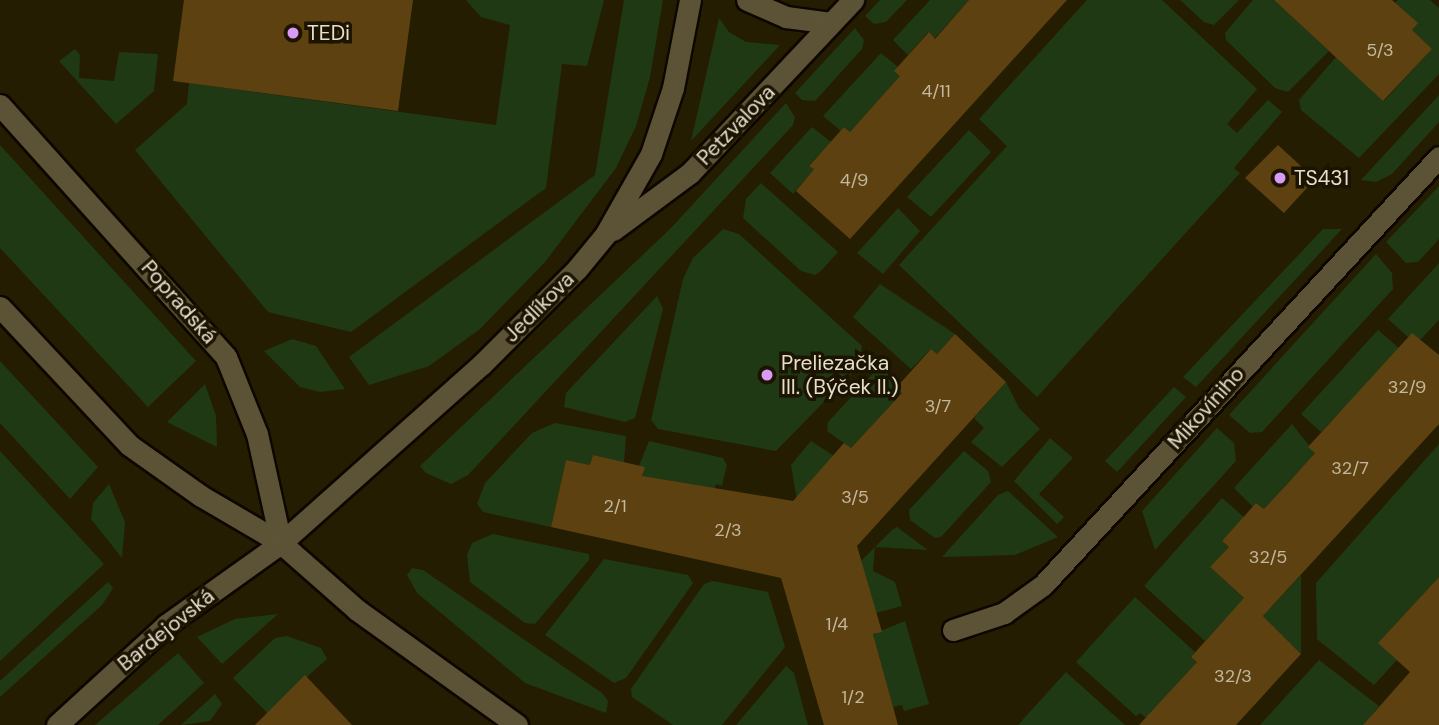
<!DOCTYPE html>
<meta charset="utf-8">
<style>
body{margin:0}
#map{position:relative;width:1439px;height:725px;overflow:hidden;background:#251d01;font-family:"DM Sans",sans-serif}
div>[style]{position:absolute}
.green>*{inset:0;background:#1f3915}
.building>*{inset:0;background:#5e4110}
.roads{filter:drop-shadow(2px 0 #0e0700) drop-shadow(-2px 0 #0e0700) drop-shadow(0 2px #0e0700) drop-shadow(0 -2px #0e0700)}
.street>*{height:21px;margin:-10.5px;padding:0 10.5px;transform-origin:10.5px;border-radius:10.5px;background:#5c5336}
.secondary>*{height:21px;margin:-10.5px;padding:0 10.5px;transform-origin:10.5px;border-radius:10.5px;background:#5c5336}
.dots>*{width:19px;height:19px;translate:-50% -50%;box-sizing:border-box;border:4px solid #1c1400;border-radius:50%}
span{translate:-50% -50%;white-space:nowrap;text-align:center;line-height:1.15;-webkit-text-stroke:7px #1c1400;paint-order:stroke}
.number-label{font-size:18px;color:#c2b89e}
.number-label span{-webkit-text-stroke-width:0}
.poi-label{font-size:21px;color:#e4dfce}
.left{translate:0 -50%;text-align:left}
.street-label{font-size:21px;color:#e4dfce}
</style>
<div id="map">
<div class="green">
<div style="clip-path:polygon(466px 0,604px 0,587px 66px,562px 64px,546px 188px,351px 332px,268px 312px,135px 150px,187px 104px,189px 83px,496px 125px,510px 25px,481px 17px)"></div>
<div style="clip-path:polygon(624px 0,663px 0,650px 77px,636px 126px,616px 168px,545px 262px,480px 329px,429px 366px,369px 385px,349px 357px,595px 175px)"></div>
<div style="clip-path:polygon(880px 0,907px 0,886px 22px,874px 24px,865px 16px)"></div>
<div style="clip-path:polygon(930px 0,969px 0,934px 39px,928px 32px,908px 55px,893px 40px)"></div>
<div style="clip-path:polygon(1087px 0,1162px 0,1257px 89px,1227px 124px,1237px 133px,1268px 100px,1282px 112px,1234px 168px,1240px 173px,1037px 397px,899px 265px,1007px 146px,979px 119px)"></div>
<div style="clip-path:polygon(1180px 0,1239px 0,1214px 25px,1204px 22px)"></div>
<div style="clip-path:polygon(1253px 0,1274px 0,1329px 51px,1288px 92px,1275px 88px,1226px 40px,1225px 33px)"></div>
<div style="clip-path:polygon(1398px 0,1430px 0,1439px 8px,1439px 74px,1359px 158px,1301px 110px,1299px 100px,1336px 57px,1384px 101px,1432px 49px,1412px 30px,1417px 23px,1395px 3px)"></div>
<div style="clip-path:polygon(719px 18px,729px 32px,746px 42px,780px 45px,691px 141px)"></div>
<div style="clip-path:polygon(855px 28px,864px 40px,862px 49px,815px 101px,802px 100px,795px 93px)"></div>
<div style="clip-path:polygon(75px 49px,80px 55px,79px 78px,114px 81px,119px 52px,158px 54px,154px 91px,116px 124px,59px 61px)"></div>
<div style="clip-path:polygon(881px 53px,898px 67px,900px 76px,850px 132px,844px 127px,841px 131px,823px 116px)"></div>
<div style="clip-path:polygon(1439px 95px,1439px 122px,1392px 174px,1376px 182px,1361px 180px)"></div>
<div style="clip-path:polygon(786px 103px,795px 117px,793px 125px,468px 475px,451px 484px,426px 473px,420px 466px,670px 229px)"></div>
<div style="clip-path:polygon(812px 127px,831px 142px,809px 165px,814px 169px,793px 194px,770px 173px)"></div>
<div style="clip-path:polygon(969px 130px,991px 152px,931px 217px,907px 197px)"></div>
<div style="clip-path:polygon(0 145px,196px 361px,148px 407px,0 248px)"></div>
<div style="clip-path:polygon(761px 183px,838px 252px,821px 271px,815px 275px,801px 271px,743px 218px,746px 199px)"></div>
<div style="clip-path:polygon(1439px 186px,1439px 239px,1418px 262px,1406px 263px,1386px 242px)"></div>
<div style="clip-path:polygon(898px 208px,920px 231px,883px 274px,857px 253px)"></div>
<div style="clip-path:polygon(723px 229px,739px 234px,862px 346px,859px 366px,776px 451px,658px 429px,651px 420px,683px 279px,693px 258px)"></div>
<div style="clip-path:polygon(1323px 229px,1342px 229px,1196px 387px,1183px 377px)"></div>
<div style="clip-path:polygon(1376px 254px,1392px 273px,1393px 289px,1262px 432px,1250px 433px,1229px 415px)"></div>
<div style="clip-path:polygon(1439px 263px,1439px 320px,1420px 340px,1408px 337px,1388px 319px)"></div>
<div style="clip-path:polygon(880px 284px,955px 334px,937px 354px,931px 349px,911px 369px,853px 317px)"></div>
<div style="clip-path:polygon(657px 296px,663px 309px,635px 418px,625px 422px,564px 407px,566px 393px)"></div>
<div style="clip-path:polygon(1378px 330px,1399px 348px,1349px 416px,1342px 410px,1321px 432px,1301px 414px)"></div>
<div style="clip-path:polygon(292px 339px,316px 346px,345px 389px,320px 392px,300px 387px,264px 351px)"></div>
<div style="clip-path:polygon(0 361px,98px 467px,70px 499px,0 423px)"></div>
<div style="clip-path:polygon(881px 365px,901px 381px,896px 387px,902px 393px,851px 448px,827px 431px,828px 422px)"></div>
<div style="clip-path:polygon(1006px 382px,1019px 408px,1040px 429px,1002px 467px,971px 442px,984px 428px,974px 418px)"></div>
<div style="clip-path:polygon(205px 384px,216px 416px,217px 447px,167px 422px)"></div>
<div style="clip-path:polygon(1174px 387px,1186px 397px,1117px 472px,1105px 461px)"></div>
<div style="clip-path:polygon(555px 423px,626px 436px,624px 463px,593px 455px,590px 465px,566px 460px,551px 527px,483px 512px,477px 504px,485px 483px,532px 433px)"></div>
<div style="clip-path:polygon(1292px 424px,1315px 453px,1264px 509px,1256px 503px,1253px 507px,1234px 488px)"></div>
<div style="clip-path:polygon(1217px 428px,1234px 443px,1236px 461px,1155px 550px,1142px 511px)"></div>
<div style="clip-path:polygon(1050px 438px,1073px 458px,1039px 494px,1064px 517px,1057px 524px,1014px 481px)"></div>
<div style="clip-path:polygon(649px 441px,723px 458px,727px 465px,722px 486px,716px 484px,714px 492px,642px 477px,644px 467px,639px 466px)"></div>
<div style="clip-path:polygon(811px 441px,834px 456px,798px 506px,791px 465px)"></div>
<div style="clip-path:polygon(1439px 444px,1439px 577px,1379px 642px,1397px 660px,1374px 685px,1317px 639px,1316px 583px)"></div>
<div style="clip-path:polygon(0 451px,104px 564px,0 661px)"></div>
<div style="clip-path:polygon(964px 451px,988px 471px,991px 482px,941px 537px,935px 538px,910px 520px,909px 510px)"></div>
<div style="clip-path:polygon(109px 484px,125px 522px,122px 558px,91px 519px,93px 503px)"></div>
<div style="clip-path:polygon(1008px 491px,1058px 537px,1015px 555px,942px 557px,998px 495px)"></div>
<div style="clip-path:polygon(1222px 498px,1244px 517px,1222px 541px,1229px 547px,1210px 567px,1250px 604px,1225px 619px,1205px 641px,1144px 586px)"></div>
<div style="clip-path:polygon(897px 527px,928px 550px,875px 547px,873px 571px,895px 582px,902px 606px,876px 613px,853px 569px,892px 530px)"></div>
<div style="clip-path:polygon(493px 534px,589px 554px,589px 560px,535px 624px,525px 623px,470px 582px,467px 555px,472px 543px)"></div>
<div style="clip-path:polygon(604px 559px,688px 575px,693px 583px,626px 678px,614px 683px,545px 635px)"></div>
<div style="clip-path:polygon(412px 568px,423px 570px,602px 693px,608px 701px,606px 713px,525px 683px,417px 593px,407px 575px)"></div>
<div style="clip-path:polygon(1301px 575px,1301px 654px,1263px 616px)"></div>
<div style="clip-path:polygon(713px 581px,768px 592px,785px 647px,722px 725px,673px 725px,632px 697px,631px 689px,704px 584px)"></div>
<div style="clip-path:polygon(108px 582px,113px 588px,102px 605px,0 697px,0 681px)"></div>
<div style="clip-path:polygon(1135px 597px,1195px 652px,1191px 657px,1197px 662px,1146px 718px,1140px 713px,1136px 716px,1076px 662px)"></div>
<div style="clip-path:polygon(278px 614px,222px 664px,197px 637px,235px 619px)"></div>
<div style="clip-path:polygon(905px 621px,929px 704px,904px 711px,902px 705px,893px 707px,873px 634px)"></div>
<div style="clip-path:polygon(287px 636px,321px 648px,327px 659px,274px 706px,279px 725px,233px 678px,275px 638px)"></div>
<div style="clip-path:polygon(178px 653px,204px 683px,158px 725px,95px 725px)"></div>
<div style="clip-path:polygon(1319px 660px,1379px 706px,1371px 716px,1380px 725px,1260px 725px)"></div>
<div style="clip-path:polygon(786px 666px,794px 673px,808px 725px,736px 725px)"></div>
<div style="clip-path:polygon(1066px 672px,1125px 725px,1018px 725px)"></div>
<div style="clip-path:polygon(215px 694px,222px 704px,210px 721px,181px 725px)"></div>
</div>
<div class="building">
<div style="clip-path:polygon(184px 0,413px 0,398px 111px,173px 81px)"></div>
<div style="clip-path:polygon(969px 0,1067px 0,850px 239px,796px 191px,814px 169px,809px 166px,844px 127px,850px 132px,874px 105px,900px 76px,894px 71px,929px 32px,935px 39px)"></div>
<div style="clip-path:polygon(1274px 0,1392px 0,1418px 23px,1412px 30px,1432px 49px,1383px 101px)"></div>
<div style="clip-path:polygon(1278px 145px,1315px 179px,1284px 213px,1245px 178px)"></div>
<div style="clip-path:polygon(1412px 333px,1439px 355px,1439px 424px,1263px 616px,1301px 654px,1236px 725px,1139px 725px,1197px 662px,1191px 657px,1244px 598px,1210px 567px,1229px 547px,1222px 541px,1256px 503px,1264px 509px,1288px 483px,1315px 453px,1308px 447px)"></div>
<div style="clip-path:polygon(955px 334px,1006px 382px,857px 546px,882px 632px,873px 634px,898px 725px,824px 725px,781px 578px,551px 527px,566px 460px,590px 465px,593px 455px,645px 467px,642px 476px,793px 501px,844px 443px,851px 448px,902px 393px,896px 388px,931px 349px,937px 354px)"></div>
<div style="clip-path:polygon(1439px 577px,1439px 725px,1363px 725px,1410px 672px,1378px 643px)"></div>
<div style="clip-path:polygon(305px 675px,352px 725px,255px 725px)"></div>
</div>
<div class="roads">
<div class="street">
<div style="left:747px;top:0;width:43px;rotate:23.6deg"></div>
<div style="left:786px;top:17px;width:45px;rotate:7.6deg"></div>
<div style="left:613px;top:230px;width:96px;rotate:-36.5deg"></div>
<div style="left:690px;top:173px;width:238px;rotate:-46.7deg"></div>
<div style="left:953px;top:630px;width:54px;rotate:-18.4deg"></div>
<div style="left:1004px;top:613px;width:48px;rotate:-35.7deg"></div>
<div style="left:1043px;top:585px;width:583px;rotate:-47.22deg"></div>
<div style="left:57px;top:725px;width:148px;rotate:-42.5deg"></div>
<div style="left:166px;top:625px;width:141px;rotate:-35.5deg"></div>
<div style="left:281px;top:543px;width:268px;rotate:-41.7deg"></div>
<div style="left:481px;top:365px;width:136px;rotate:-45deg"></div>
<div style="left:577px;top:269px;width:44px;rotate:-50.5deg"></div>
<div style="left:605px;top:235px;width:93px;rotate:-60.4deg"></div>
<div style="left:651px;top:154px;width:70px;rotate:-71.6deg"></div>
<div style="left:673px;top:88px;width:90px;rotate:-79.1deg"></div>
</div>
<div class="secondary">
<div style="left:0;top:105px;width:338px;rotate:48.1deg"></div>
<div style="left:226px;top:357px;width:83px;rotate:68.1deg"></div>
<div style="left:257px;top:434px;width:112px;rotate:77.6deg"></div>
<div style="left:0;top:307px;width:189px;rotate:46.9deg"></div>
<div style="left:129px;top:445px;width:88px;rotate:35.3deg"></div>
<div style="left:201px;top:496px;width:93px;rotate:30.4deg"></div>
<div style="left:281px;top:543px;width:101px;rotate:41.4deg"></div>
<div style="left:357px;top:610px;width:197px;rotate:35.7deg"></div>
</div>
</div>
<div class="dots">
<div style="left:293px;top:33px;background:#d89bf8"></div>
<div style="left:1280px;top:178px;background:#d89bf8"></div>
<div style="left:767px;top:375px;background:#d89bf8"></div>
</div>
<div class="number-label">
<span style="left:1380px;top:50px">5/3</span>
<span style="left:936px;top:91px">4/11</span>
<span style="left:854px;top:180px">4/9</span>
<span style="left:1407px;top:387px">32/9</span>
<span style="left:938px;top:406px">3/7</span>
<span style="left:1350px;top:468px">32/7</span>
<span style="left:855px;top:497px">3/5</span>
<span style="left:615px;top:506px">2/1</span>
<span style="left:728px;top:530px">2/3</span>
<span style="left:1268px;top:557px">32/5</span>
<span style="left:837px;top:624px">1/4</span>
<span style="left:1233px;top:676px">32/3</span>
<span style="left:853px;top:697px">1/2</span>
</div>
<div class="poi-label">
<span class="left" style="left:307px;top:33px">TEDi</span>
<span class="left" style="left:1294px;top:178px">TS431</span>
<span class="left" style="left:781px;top:375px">Preliezačka<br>III. (Býček II.)</span>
</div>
<div class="street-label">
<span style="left:736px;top:125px;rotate:-46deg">Petzvalova</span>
<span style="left:179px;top:302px;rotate:49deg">Popradská</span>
<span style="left:539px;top:307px;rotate:-45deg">Jedlíkova</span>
<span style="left:1206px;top:408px;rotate:-48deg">Mikovíniho</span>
<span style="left:166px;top:630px;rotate:-39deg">Bardejovská</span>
</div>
</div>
